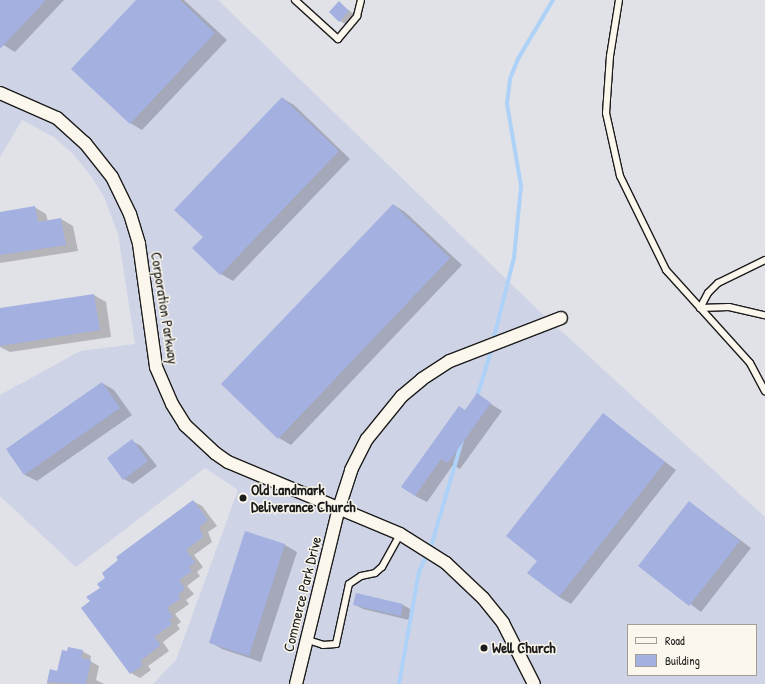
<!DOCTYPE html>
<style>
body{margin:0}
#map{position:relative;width:765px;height:684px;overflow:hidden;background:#e1e2e8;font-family:"Patrick Hand",sans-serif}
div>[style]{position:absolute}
.built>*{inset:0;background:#ced3e6}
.shadow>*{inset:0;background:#0003}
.stream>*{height:3.5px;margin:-1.75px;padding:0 1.75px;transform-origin:1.75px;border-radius:1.75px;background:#aed2f7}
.building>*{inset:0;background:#a3b0e0}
.roads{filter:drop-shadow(1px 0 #1c1c1c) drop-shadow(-1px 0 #1c1c1c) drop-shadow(0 1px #1c1c1c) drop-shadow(0 -1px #1c1c1c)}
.service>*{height:6px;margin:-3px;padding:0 3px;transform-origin:3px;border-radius:3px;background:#fbf7ec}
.minor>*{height:12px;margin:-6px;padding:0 6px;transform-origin:6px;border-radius:6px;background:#fbf7ec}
.dots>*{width:11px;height:11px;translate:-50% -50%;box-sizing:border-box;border:2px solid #fbf7ec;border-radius:50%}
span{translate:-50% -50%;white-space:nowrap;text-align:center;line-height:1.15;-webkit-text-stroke:3px #fbf7ec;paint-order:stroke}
.street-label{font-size:15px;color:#1c1c1c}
.poi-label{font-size:15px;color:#1c1c1c;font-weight:700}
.left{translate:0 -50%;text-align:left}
.legend{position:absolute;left:627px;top:624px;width:130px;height:52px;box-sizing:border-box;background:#fbf7ec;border:1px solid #a29f99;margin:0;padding:5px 7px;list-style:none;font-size:12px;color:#1c1c1c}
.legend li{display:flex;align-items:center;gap:8px;height:20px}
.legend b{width:20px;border:1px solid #a29f99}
</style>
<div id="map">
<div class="built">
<div style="clip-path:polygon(evenodd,0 0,218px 0,537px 309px,765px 517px,765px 684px,153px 684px,176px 660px,238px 490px,205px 468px,76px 567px,0 496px,0 395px,80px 351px,135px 344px,118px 234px,104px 197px,91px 176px,74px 155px,54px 137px,22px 120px,0 157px,0 0,628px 625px,756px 625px,756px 675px,628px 675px,628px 625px)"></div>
</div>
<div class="shadow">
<div style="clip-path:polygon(0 0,64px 0,15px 52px,0 43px)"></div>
<div style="clip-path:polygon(138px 0,184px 0,227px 40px,142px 130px,130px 123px)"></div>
<div style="clip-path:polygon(339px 3px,354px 14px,345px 24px,340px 21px)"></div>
<div style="clip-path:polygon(282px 98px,294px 105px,350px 159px,233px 281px,221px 274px,193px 248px,204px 237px)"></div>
<div style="clip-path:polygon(394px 205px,405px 212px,462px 265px,291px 445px,279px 438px)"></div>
<div style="clip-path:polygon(34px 207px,46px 214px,48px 222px,61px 219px,73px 226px,78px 251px,0 263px,0 213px)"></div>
<div style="clip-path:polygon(94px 295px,106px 302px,111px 337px,10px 352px,0 347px,0 309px)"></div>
<div style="clip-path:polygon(102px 383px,114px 390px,132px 415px,37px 481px,25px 475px,7px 449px)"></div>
<div style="clip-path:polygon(477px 395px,502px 411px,460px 469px,453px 465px,427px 502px,415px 496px)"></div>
<div style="clip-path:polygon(603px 415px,676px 470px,571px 604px,559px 597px,539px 560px)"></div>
<div style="clip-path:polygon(132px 441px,141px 446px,157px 466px,133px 484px,124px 479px)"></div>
<div style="clip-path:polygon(193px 501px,202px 506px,217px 526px,208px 532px,212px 542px,194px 555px,203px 567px,197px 572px,200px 576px,187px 586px,194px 594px,186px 600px,189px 604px,175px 614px,181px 622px,177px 625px,180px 629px,163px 642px,169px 651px,148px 666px,151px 670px,140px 678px,131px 673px,83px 608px)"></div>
<div style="clip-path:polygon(689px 502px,751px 548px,701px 612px,639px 566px)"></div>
<div style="clip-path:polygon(246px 533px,285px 545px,297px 552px,261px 662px,222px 649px,210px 642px)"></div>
<div style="clip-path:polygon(357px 594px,403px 605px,412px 610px,409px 620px,363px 609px,354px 604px)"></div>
<div style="clip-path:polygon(82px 651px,91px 656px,90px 661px,99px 666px,96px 680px,104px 684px,47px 684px,50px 670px,58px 672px)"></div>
</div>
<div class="stream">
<div style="left:493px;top:342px;width:87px;rotate:-76deg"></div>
<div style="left:514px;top:258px;width:72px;rotate:-84.4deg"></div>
<div style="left:521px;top:186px;width:83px;rotate:-99.7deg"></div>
<div style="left:507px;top:104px;width:25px;rotate:-83deg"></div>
<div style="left:510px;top:79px;width:22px;rotate:-68deg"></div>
<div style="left:518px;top:59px;width:69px;rotate:-59.3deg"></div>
<div style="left:477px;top:397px;width:51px;rotate:-73deg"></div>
<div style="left:399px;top:684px;width:114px;rotate:-79.9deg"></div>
<div style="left:419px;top:572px;width:35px;rotate:-66deg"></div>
<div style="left:433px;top:540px;width:103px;rotate:-73.7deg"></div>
</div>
<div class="building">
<div style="clip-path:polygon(0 0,46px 0,0 49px)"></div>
<div style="clip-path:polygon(136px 0,180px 0,215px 33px,130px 124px,71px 69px)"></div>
<div style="clip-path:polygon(339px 1px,349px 11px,339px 22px,329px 12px)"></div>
<div style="clip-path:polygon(282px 97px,339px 151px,220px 275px,192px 248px,203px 237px,174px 210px)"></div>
<div style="clip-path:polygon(393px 204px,450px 258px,278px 439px,221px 384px)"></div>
<div style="clip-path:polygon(35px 206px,38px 222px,61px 218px,66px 245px,0 255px,0 212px)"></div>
<div style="clip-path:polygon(94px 294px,100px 330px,0 346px,0 308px)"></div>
<div style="clip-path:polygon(102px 382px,120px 408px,24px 475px,6px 449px)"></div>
<div style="clip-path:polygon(477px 393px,491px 403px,448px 463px,441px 459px,415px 496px,401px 487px,459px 406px,465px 410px)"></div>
<div style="clip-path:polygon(603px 413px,665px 462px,559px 597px,527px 573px,537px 561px,506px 536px)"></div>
<div style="clip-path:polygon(132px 439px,148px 461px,123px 480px,107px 458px)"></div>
<div style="clip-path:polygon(193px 500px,208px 520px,199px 527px,203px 537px,186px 550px,195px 562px,189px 567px,192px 571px,179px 580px,185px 589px,178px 595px,180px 599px,167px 608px,173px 617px,169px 620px,172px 624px,154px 637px,161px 645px,140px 661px,143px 665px,130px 674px,81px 608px,90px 601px,86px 597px,100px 588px,97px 584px,105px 578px,102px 573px,118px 560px,116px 557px)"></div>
<div style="clip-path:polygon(689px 501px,740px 541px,689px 606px,638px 566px)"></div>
<div style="clip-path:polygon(245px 531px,285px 544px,249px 656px,209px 643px)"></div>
<div style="clip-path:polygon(356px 593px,403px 604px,401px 616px,353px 605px)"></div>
<div style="clip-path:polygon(68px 647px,83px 650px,81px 658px,91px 660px,86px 684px,47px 682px,50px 669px,57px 671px,62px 650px,67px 651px)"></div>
</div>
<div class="roads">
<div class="service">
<div style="left:295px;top:0;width:58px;rotate:42.2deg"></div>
<div style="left:338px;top:39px;width:30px;rotate:-50deg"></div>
<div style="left:357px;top:16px;width:16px;rotate:-76deg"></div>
<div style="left:619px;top:0;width:57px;rotate:99.1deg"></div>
<div style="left:610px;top:56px;width:57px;rotate:94deg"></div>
<div style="left:606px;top:113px;width:65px;rotate:77.5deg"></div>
<div style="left:620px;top:176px;width:105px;rotate:63.9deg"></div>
<div style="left:666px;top:270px;width:125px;rotate:47.9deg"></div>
<div style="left:750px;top:363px;width:32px;rotate:62deg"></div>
<div style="left:765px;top:260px;width:52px;rotate:153.9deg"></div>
<div style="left:718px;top:283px;width:14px;rotate:135deg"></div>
<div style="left:708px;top:293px;width:17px;rotate:118deg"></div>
<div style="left:700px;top:308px;width:29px;rotate:-2deg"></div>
<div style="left:729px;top:307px;width:37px;rotate:13deg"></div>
<div style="left:308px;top:640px;width:16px;rotate:18deg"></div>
<div style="left:323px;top:645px;width:13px;rotate:-4deg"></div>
<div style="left:336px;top:644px;width:61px;rotate:-77.8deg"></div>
<div style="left:349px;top:584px;width:14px;rotate:-34deg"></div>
<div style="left:361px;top:576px;width:14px;rotate:-12deg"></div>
<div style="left:375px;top:573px;width:9px;rotate:-41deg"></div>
<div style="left:382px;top:567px;width:38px;rotate:-61deg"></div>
</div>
<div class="minor">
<div style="left:0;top:93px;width:62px;rotate:23.7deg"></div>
<div style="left:57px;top:118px;width:38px;rotate:42deg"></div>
<div style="left:85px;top:143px;width:43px;rotate:51.5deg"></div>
<div style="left:112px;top:177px;width:41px;rotate:64.1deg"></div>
<div style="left:130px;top:214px;width:31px;rotate:73deg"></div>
<div style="left:139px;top:244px;width:124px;rotate:82.1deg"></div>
<div style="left:156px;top:367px;width:40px;rotate:66.6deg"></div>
<div style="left:172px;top:404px;width:25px;rotate:58deg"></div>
<div style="left:185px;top:425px;width:41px;rotate:43deg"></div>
<div style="left:215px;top:453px;width:16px;rotate:35deg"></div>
<div style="left:228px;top:462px;width:186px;rotate:22.7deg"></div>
<div style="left:400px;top:534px;width:54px;rotate:32.2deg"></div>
<div style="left:446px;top:563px;width:51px;rotate:43.4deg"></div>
<div style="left:483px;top:598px;width:32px;rotate:51deg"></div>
<div style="left:503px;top:623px;width:68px;rotate:63.1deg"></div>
<div style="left:296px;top:684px;width:181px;rotate:-76.3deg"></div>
<div style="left:339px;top:508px;width:40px;rotate:-72deg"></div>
<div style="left:351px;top:470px;width:35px;rotate:-63deg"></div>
<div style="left:367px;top:439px;width:55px;rotate:-50.9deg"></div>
<div style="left:402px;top:396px;width:26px;rotate:-40deg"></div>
<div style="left:422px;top:379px;width:33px;rotate:-33deg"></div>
<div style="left:450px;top:361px;width:119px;rotate:-21.2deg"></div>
</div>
</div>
<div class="dots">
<div style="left:243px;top:498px;background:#1c1c1c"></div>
<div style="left:484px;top:648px;background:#1c1c1c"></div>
</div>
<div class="street-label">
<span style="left:165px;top:308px;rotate:81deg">Corporation Parkway</span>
<span style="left:302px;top:594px;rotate:-76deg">Commerce Park Drive</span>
</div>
<div class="poi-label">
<span class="left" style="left:251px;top:498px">Old Landmark<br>Deliverance Church</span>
<span class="left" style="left:492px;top:648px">Well Church</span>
</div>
<ul class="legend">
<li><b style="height:5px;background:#fbf7ec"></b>Road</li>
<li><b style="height:11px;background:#a3b0e0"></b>Building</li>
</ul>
</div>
